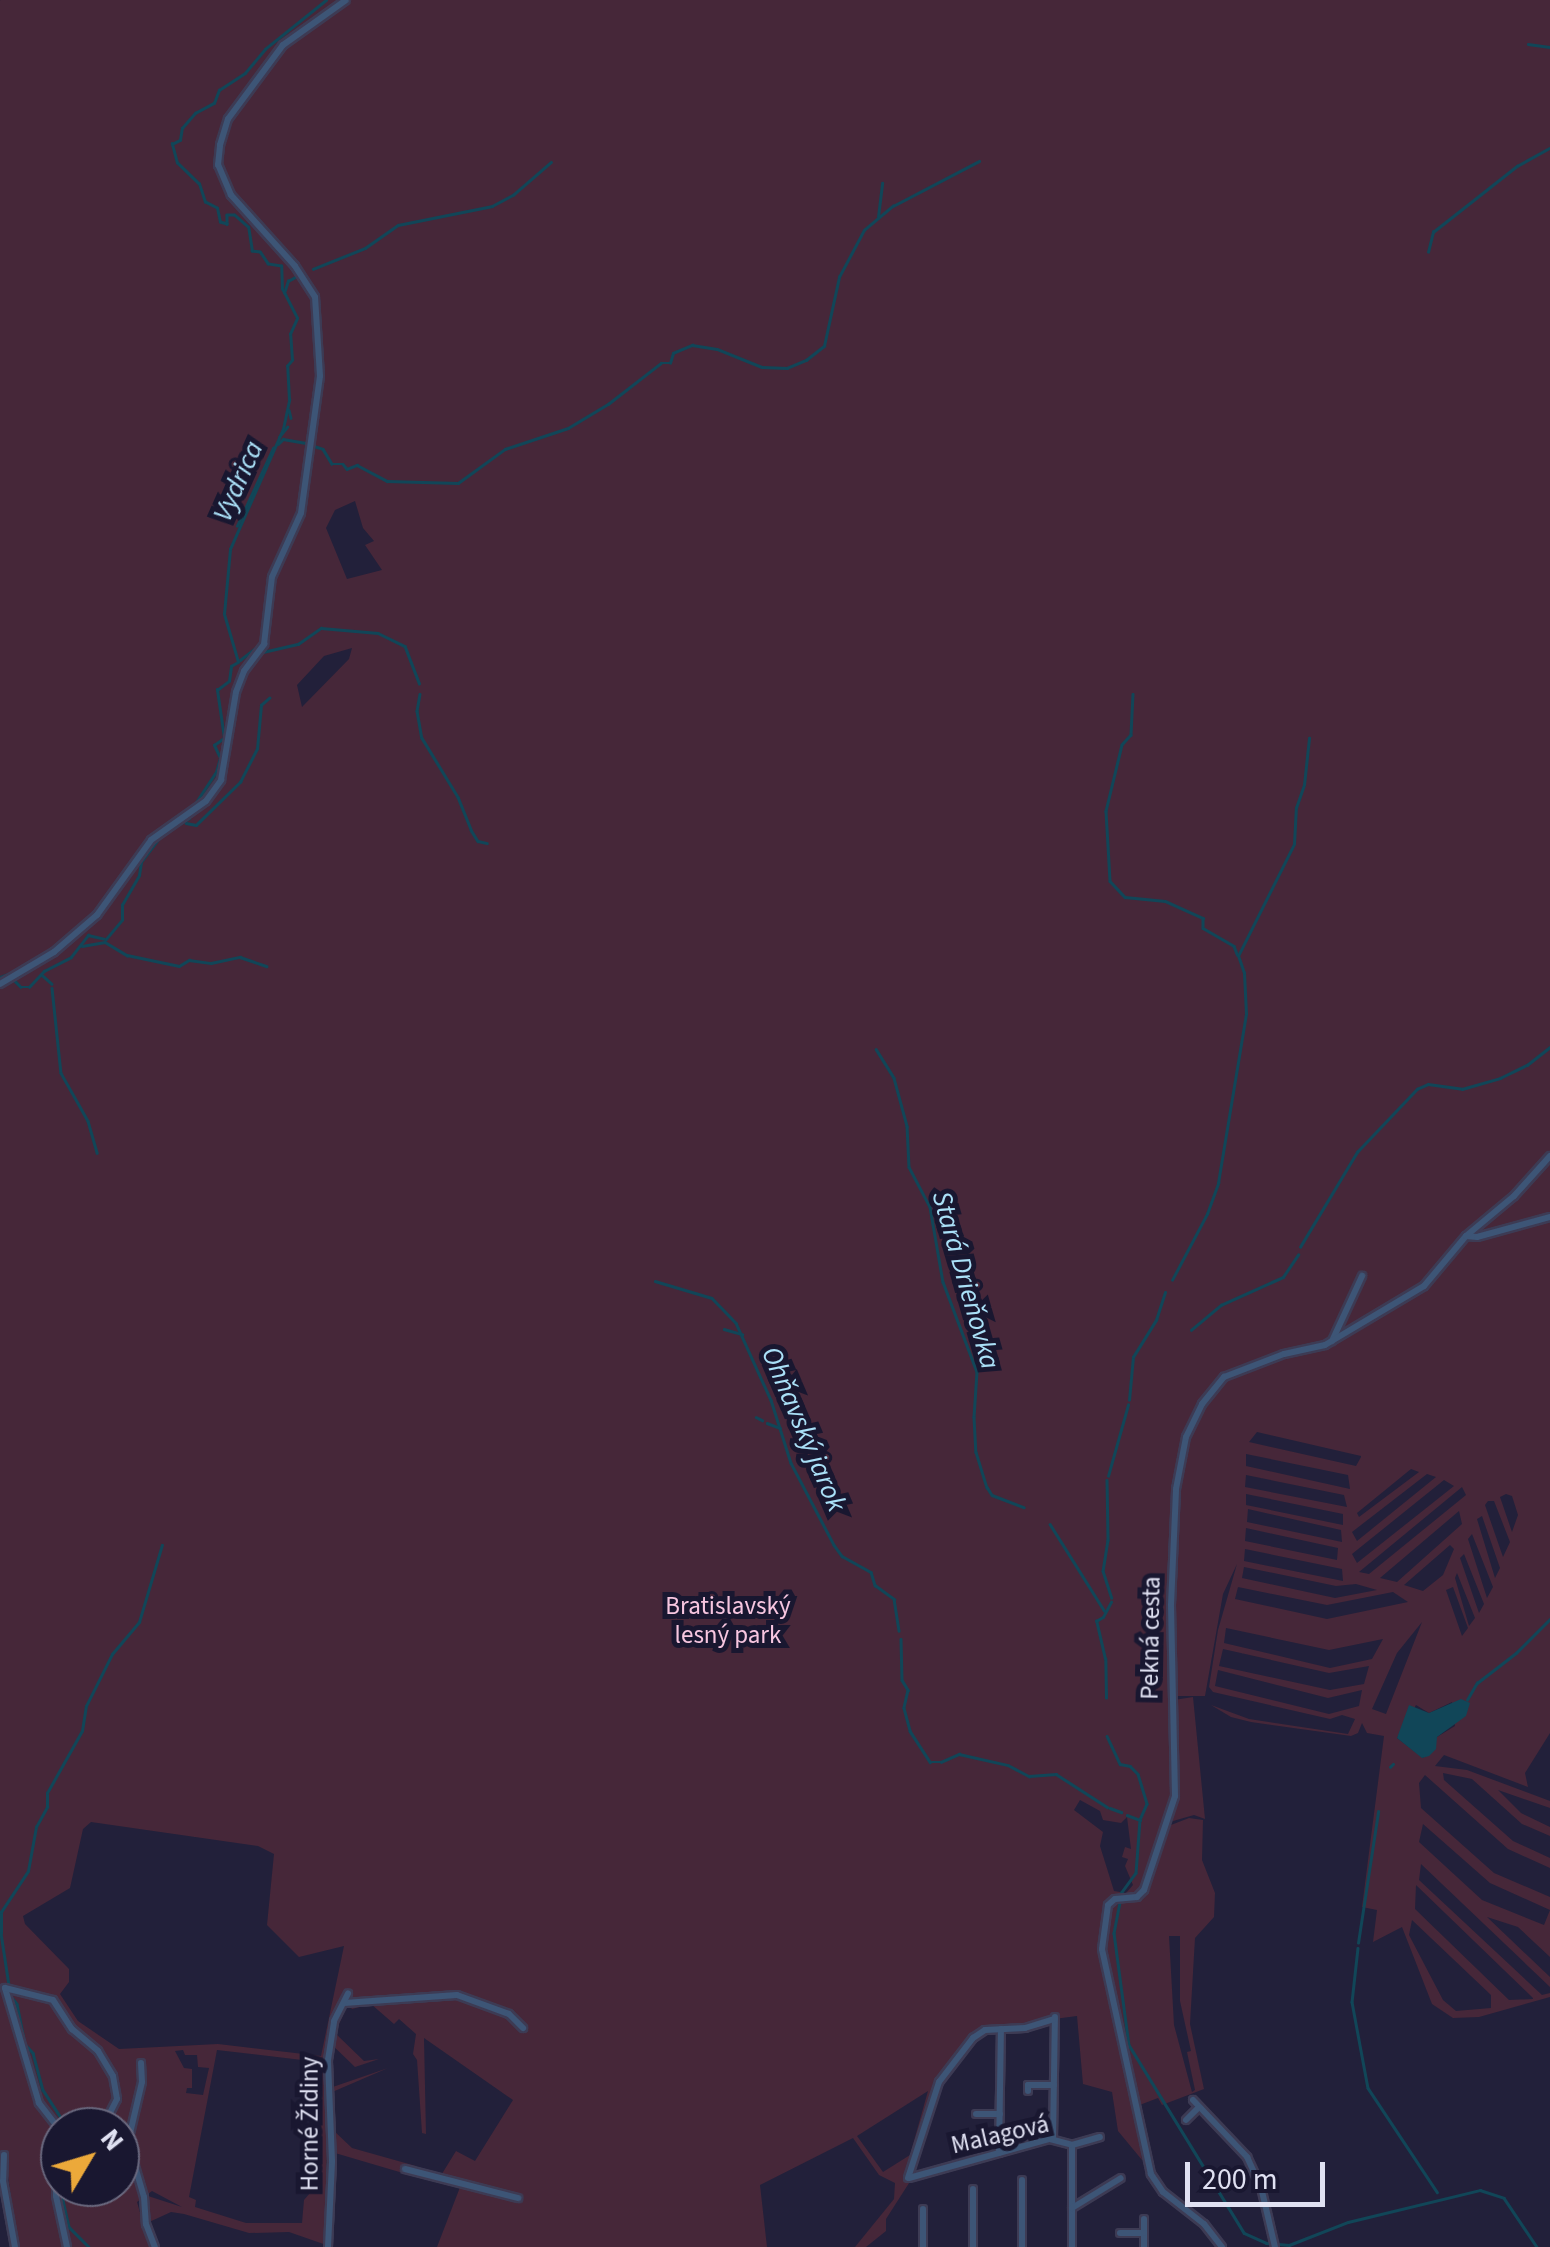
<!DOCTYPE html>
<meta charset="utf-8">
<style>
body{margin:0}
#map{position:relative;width:1550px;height:2247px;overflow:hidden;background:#22203a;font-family:"Source Sans 3",sans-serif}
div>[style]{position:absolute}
.green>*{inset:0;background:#462739}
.water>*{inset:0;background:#114658}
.stream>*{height:2.5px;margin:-1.25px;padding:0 1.25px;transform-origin:1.25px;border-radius:1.25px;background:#114658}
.roads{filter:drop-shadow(2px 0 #3d3b54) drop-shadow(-2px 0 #3d3b54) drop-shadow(0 2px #3d3b54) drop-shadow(0 -2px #3d3b54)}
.minor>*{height:6px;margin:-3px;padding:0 3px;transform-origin:3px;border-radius:3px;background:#3d5576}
span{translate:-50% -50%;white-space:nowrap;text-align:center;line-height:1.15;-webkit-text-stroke:10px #191730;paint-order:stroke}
.park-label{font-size:25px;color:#f7c6e0}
.street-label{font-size:25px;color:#e0e1f2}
.water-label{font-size:28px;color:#aae0f7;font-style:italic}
.north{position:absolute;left:40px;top:2107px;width:100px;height:100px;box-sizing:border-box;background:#191730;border:2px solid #69687e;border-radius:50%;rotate:52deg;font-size:28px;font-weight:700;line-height:40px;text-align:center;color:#e0e1f2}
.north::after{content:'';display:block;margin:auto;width:35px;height:45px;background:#eca93a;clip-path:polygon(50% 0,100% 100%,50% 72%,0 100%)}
.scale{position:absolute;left:1185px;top:2162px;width:140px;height:45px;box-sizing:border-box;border:5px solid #e0e1f2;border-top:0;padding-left:12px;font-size:30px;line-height:35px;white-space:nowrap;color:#e0e1f2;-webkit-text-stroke:8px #191730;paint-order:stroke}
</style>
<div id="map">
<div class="green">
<div style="clip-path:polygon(evenodd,0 0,1550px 0,1550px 1733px,1525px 1773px,1528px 1787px,1444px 1755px,1435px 1766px,1467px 1770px,1550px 1801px,1550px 1808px,1498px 1790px,1521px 1813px,1550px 1827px,1550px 1836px,1522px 1824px,1472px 1779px,1443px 1773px,1444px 1780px,1513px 1841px,1550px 1858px,1550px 1868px,1508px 1849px,1425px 1775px,1419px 1783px,1421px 1808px,1494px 1873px,1550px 1897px,1550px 1957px,1518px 1927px,1487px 1917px,1550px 1977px,1550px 1987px,1421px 1864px,1419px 1880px,1542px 1995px,1550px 1993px,1550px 1997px,1479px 2017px,1453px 2018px,1432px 2004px,1402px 1927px,1373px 1942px,1377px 1910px,1362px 1907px,1384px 1736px,1367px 1733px,1362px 1723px,1358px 1733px,1351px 1736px,1251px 1722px,1231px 1717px,1211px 1705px,1249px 1719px,1348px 1734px,1355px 1719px,1342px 1715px,1330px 1719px,1213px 1692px,1209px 1687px,1218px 1630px,1237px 1564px,1223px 1594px,1205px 1696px,1173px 1696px,1176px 1554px,1169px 1598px,1171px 1794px,1147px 1891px,1171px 1825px,1189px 1818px,1203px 1820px,1202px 1860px,1215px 1893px,1214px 1917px,1195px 1938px,1190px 2024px,1204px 2089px,1162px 2105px,1158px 2098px,1137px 2106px,1142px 2160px,1118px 2131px,1112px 2092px,1083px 2084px,1077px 2016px,977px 2029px,938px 2076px,905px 2180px,911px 2180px,886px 2219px,886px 2231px,866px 2247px,855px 2247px,894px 2199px,895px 2183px,879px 2175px,853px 2138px,760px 2185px,767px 2247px,437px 2247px,462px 2182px,440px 2177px,456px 2151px,475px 2161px,513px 2100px,424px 2038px,426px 2134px,422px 2133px,417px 2060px,413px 2054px,416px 2034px,399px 2019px,394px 2024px,371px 2004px,352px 2009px,348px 2004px,335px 2033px,364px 2061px,379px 2059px,355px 2067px,329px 2042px,324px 2090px,388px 2068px,330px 2093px,332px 2129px,352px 2148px,416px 2166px,413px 2176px,335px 2153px,332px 2247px,289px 2232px,249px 2233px,184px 2214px,171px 2212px,147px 2223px,148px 2196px,182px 2207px,152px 2191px,137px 2202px,150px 2247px,18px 2247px,5px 2155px,0 2155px,0 0,355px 501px,363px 528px,374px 541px,365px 545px,382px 570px,347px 579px,326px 528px,335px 510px,355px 501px,0 0,352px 648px,349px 659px,302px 707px,297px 685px,324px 656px,352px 648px,0 0,1257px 1432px,1361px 1456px,1361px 1457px,1356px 1466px,1249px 1442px,1257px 1432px,0 0,1246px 1454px,1348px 1475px,1350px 1489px,1246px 1466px,1246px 1454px,0 0,1411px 1469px,1419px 1472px,1359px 1517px,1357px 1513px,1411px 1469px,0 0,1427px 1474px,1436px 1477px,1357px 1541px,1352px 1532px,1427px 1474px,0 0,1246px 1475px,1344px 1495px,1347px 1507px,1245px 1487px,1246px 1475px,0 0,1444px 1480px,1454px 1486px,1357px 1563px,1352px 1554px,1444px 1480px,0 0,1462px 1487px,1466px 1495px,1369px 1574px,1359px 1572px,1462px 1487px,0 0,1246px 1494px,1343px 1514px,1343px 1525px,1246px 1505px,1246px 1494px,0 0,1506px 1494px,1512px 1496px,1518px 1515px,1512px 1532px,1500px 1497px,1506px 1494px,0 0,1488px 1501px,1494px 1501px,1510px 1542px,1503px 1557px,1485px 1505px,1488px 1501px,0 0,1248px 1509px,1341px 1530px,1342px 1542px,1247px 1522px,1248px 1509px,0 0,1459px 1511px,1462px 1524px,1397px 1582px,1380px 1578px,1459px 1511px,0 0,1482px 1516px,1500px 1568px,1495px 1578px,1477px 1519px,1482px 1516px,0 0,1246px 1528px,1338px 1548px,1337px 1560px,1245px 1541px,1246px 1528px,0 0,1472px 1534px,1493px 1587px,1487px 1598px,1468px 1539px,1472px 1534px,0 0,1450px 1545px,1454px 1549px,1443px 1575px,1423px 1591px,1404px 1585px,1450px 1545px,0 0,1245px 1549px,1342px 1569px,1343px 1581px,1244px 1561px,1245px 1549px,0 0,1464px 1554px,1484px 1604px,1479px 1613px,1460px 1558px,1464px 1554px,0 0,1244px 1567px,1336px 1586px,1356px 1584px,1377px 1590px,1335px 1598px,1242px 1578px,1244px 1567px,0 0,1457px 1573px,1475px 1618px,1469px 1626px,1455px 1578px,1457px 1573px,0 0,1238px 1587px,1327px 1605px,1393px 1592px,1408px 1602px,1327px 1619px,1235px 1599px,1238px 1587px,0 0,1453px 1587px,1468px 1628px,1462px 1636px,1446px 1590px,1453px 1587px,0 0,1422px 1622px,1386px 1714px,1372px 1709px,1397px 1653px,1422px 1622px,0 0,1226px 1628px,1329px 1650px,1383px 1639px,1372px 1659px,1330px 1668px,1224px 1643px,1226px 1628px,0 0,1223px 1649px,1329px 1673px,1369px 1666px,1364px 1684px,1330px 1690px,1219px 1666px,1223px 1649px,0 0,1218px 1670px,1328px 1698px,1362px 1690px,1359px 1706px,1329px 1714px,1215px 1686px,1218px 1670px,0 0,1452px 1702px,1455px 1726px,1437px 1737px,1423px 1758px,1397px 1738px,1416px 1705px,1429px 1713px,1452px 1702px,0 0,1080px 1800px,1100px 1811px,1103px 1820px,1121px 1823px,1127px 1817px,1131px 1849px,1125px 1847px,1122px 1857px,1128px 1859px,1125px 1866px,1133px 1885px,1126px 1893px,1114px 1891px,1100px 1846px,1103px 1832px,1074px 1810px,1080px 1800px,0 0,91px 1822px,258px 1846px,274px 1854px,267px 1925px,299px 1957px,344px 1946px,321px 2056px,218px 2044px,119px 2049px,78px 2021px,60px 1994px,69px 1982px,69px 1969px,25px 1924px,23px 1916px,70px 1888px,83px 1829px,91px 1822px,0 0,1423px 1824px,1490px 1883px,1550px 1910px,1544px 1925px,1482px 1900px,1419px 1842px,1423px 1824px,0 0,1416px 1885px,1533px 1998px,1533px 1999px,1509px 2000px,1415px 1909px,1416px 1885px,0 0,1412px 1920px,1491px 1995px,1491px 2008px,1456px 2011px,1443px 2000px,1409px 1935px,1412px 1920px,0 0,1169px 1936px,1180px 1936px,1180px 2001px,1191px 2051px,1187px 2052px,1195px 2090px,1192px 2092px,1174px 2025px,1169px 1936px,0 0,183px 2050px,185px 2055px,197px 2055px,198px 2067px,209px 2068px,203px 2095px,186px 2093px,187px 2088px,192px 2088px,192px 2069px,184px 2068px,175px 2051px,183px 2050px,0 0,217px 2050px,319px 2062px,322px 2194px,310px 2193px,304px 2200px,302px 2223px,246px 2223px,195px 2207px,196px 2200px,189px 2197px,217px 2050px,0 0,928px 2091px,910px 2155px,883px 2172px,857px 2136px,928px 2091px,0 0,42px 2104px,55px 2117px,60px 2135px,60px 2127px,120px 2127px,120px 2187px,60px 2187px,60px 2163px,58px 2184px,63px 2215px,54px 2173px,44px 2169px,44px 2164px,53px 2163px,55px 2125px,45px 2117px,42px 2104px)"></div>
<div style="clip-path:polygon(1193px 1697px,1205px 1819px,1194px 1815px,1173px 1821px,1174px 1700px)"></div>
</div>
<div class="water">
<div style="clip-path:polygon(1461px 1699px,1470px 1703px,1466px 1716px,1437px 1737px,1436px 1749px,1429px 1756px,1422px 1758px,1397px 1738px,1409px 1705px,1429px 1713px)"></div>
</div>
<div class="stream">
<div style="left:1528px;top:44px;width:22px;rotate:8deg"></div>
<div style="left:878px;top:217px;width:34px;rotate:-83deg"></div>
<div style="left:1428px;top:252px;width:21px;rotate:-76deg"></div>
<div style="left:1433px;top:232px;width:107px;rotate:-38.2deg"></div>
<div style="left:1517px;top:166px;width:38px;rotate:-29deg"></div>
<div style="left:313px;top:269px;width:56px;rotate:-22deg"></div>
<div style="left:365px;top:248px;width:40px;rotate:-34.9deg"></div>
<div style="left:398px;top:225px;width:96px;rotate:-11.4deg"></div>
<div style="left:492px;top:206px;width:24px;rotate:-28deg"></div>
<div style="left:513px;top:195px;width:50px;rotate:-41deg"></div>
<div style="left:284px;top:293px;width:13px;rotate:-72deg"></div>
<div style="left:288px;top:281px;width:10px;rotate:-29deg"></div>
<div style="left:289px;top:410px;width:8px;rotate:76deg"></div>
<div style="left:279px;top:437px;width:13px;rotate:-51deg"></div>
<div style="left:278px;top:444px;width:7px;rotate:-45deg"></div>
<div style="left:283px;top:439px;width:23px;rotate:10deg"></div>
<div style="left:314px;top:446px;width:9px;rotate:18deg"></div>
<div style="left:323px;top:449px;width:17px;rotate:59deg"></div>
<div style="left:332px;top:464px;width:11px"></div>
<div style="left:343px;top:464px;width:6px;rotate:51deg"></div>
<div style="left:347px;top:469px;width:11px;rotate:-22deg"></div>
<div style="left:357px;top:465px;width:34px;rotate:28deg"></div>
<div style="left:387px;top:481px;width:71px;rotate:1.6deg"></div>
<div style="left:458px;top:483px;width:58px;rotate:-35.9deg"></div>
<div style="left:505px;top:449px;width:66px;rotate:-18.4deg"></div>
<div style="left:568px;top:428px;width:47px;rotate:-31deg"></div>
<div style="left:608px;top:404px;width:67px;rotate:-37.7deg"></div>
<div style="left:661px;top:363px;width:9px"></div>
<div style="left:670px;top:363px;width:10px;rotate:-73deg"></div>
<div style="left:673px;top:353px;width:21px;rotate:-23deg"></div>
<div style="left:692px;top:345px;width:25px;rotate:9deg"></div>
<div style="left:717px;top:349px;width:48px;rotate:21.8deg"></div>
<div style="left:762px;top:367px;width:25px;rotate:2deg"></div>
<div style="left:787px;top:368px;width:21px;rotate:-23deg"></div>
<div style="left:806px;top:360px;width:23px;rotate:-38deg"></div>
<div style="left:824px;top:346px;width:71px;rotate:-77.7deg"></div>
<div style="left:839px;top:277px;width:53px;rotate:-62deg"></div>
<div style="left:864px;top:230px;width:38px;rotate:-40deg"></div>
<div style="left:893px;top:206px;width:97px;rotate:-27.6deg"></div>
<div style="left:237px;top:526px;width:86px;rotate:-65.2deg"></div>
<div style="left:263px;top:652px;width:36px;rotate:-13deg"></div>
<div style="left:298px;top:644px;width:28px;rotate:-35deg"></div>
<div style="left:321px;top:628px;width:57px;rotate:5deg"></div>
<div style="left:378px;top:633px;width:30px;rotate:26deg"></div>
<div style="left:405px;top:646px;width:40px;rotate:69deg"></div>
<div style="left:240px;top:660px;width:18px;rotate:-38deg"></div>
<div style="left:420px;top:694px;width:17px;rotate:100deg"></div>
<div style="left:417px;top:711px;width:27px;rotate:80deg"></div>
<div style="left:422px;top:738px;width:69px;rotate:58.6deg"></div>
<div style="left:458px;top:797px;width:35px;rotate:68deg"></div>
<div style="left:471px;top:830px;width:13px;rotate:58deg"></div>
<div style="left:478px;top:841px;width:9px;rotate:13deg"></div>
<div style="left:1133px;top:694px;width:41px;rotate:92.8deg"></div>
<div style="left:1131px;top:735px;width:13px;rotate:132deg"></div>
<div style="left:1122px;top:745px;width:68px;rotate:103.6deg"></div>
<div style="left:1106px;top:811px;width:70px;rotate:86.7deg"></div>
<div style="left:1110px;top:881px;width:22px;rotate:47deg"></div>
<div style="left:1125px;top:897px;width:40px;rotate:5.7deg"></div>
<div style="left:1165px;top:901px;width:42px;rotate:24.1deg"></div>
<div style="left:1203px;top:918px;width:10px;rotate:90deg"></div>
<div style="left:1203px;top:928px;width:36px;rotate:30deg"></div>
<div style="left:1234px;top:946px;width:9px;rotate:69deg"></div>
<div style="left:191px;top:810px;width:45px;rotate:-56.7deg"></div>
<div style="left:216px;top:772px;width:15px;rotate:-74deg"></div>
<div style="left:220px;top:758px;width:14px;rotate:-115deg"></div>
<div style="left:214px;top:745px;width:12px;rotate:-35deg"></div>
<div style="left:224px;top:738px;width:49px;rotate:-98.3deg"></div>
<div style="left:217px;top:690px;width:15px;rotate:-37deg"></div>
<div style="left:229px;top:681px;width:15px;rotate:-82deg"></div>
<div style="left:231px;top:666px;width:8px;rotate:-30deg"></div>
<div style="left:238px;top:662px;width:50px;rotate:-106.3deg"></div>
<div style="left:224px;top:614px;width:65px;rotate:-84.7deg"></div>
<div style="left:230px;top:549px;width:131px;rotate:-66.2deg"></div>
<div style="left:283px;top:429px;width:30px;rotate:-78deg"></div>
<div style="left:289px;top:400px;width:34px;rotate:-93deg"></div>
<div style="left:287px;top:366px;width:8px;rotate:-50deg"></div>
<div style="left:292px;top:360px;width:26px;rotate:-94deg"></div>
<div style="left:290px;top:334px;width:17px;rotate:-66deg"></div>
<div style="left:297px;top:318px;width:33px;rotate:-117deg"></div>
<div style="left:282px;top:289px;width:23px;rotate:-92deg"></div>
<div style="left:281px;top:266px;width:13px;rotate:-171deg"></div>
<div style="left:268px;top:264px;width:14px;rotate:-124deg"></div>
<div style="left:260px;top:252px;width:8px;rotate:-173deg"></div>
<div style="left:252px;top:251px;width:24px;rotate:-99deg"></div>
<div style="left:248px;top:227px;width:18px;rotate:-139deg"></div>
<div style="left:234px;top:215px;width:7px;rotate:180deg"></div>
<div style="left:227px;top:215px;width:9px;rotate:90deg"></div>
<div style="left:227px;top:224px;width:7px;rotate:-164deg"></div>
<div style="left:220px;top:222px;width:14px;rotate:-102deg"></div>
<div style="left:217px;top:208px;width:13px;rotate:-153deg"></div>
<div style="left:205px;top:202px;width:19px;rotate:-108deg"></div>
<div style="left:199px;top:184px;width:30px;rotate:-136deg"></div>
<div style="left:177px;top:163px;width:20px;rotate:-105deg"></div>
<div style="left:172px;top:144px;width:9px;rotate:-27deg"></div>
<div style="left:180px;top:140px;width:12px;rotate:-81deg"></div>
<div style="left:182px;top:128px;width:20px;rotate:-49deg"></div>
<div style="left:195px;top:113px;width:21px;rotate:-28deg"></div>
<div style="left:214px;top:103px;width:14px;rotate:-69deg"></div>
<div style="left:219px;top:90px;width:31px;rotate:-33deg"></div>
<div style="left:245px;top:73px;width:31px;rotate:-50deg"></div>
<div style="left:265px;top:49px;width:78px;rotate:-38.8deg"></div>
<div style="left:186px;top:823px;width:10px;rotate:11deg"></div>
<div style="left:196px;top:825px;width:62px;rotate:-44.3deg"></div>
<div style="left:240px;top:782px;width:37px;rotate:-63deg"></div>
<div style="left:257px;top:749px;width:44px;rotate:-84.8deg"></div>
<div style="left:261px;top:705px;width:11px;rotate:-41deg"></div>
<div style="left:171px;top:829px;width:21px;rotate:-31deg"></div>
<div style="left:82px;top:946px;width:23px;rotate:-10deg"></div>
<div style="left:105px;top:942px;width:26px;rotate:31deg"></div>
<div style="left:127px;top:955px;width:53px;rotate:11.9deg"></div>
<div style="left:179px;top:966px;width:12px;rotate:-31deg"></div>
<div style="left:189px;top:960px;width:22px;rotate:8deg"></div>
<div style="left:211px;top:963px;width:30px;rotate:-12deg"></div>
<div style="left:240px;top:957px;width:28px;rotate:19deg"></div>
<div style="left:42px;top:975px;width:13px;rotate:42deg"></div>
<div style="left:0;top:977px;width:9px;rotate:-21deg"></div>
<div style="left:8px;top:974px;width:18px;rotate:45deg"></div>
<div style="left:21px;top:987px;width:8px"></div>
<div style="left:29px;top:987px;width:22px;rotate:-47deg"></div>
<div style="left:44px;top:971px;width:30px;rotate:-27deg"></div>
<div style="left:71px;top:957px;width:28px;rotate:-52deg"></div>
<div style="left:88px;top:935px;width:18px;rotate:13deg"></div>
<div style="left:106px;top:939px;width:25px;rotate:-50deg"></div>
<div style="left:122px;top:920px;width:15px;rotate:-90deg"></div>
<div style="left:122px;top:905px;width:34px;rotate:-60deg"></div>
<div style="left:139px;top:875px;width:13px;rotate:-81deg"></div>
<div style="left:141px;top:862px;width:31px;rotate:-53deg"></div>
<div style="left:52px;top:988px;width:85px;rotate:84deg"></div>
<div style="left:61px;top:1073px;width:55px;rotate:60.6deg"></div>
<div style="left:88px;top:1121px;width:33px;rotate:74deg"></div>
<div style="left:876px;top:1049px;width:34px;rotate:58deg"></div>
<div style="left:894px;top:1078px;width:50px;rotate:74.8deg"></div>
<div style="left:907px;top:1126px;width:41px;rotate:87.2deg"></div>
<div style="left:909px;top:1167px;width:45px;rotate:62.3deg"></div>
<div style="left:930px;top:1207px;width:76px;rotate:80.2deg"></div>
<div style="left:943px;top:1282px;width:96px;rotate:69.3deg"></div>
<div style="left:977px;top:1372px;width:45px;rotate:93.8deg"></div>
<div style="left:974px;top:1417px;width:35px;rotate:87deg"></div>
<div style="left:976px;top:1452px;width:37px;rotate:73deg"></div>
<div style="left:987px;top:1487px;width:9px;rotate:58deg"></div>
<div style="left:992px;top:1495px;width:34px;rotate:21deg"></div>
<div style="left:1300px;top:1247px;width:111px;rotate:-59deg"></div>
<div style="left:1357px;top:1152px;width:87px;rotate:-46.4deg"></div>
<div style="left:1417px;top:1089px;width:12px;rotate:-24deg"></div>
<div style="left:1428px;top:1084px;width:34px;rotate:8deg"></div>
<div style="left:1462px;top:1089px;width:40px;rotate:-16deg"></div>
<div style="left:1500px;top:1078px;width:30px;rotate:-26deg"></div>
<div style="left:1527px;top:1065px;width:29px;rotate:-38deg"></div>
<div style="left:1172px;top:1280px;width:75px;rotate:-62.1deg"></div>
<div style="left:1207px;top:1214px;width:33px;rotate:-70deg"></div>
<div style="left:1218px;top:1183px;width:171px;rotate:-80.6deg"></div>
<div style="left:1246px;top:1014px;width:41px;rotate:-92.8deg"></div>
<div style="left:1244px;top:973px;width:18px;rotate:-109deg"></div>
<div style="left:1238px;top:956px;width:125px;rotate:-63.4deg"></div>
<div style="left:1294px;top:844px;width:36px;rotate:-87deg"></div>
<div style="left:1296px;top:808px;width:24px;rotate:-71deg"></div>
<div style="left:1304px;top:785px;width:47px;rotate:-83.9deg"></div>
<div style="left:655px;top:1281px;width:59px;rotate:16.6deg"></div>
<div style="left:712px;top:1298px;width:35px;rotate:46deg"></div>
<div style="left:736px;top:1323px;width:85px;rotate:65.6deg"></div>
<div style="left:771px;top:1400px;width:66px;rotate:72.4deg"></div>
<div style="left:791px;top:1463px;width:93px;rotate:62.3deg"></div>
<div style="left:834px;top:1545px;width:14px;rotate:54deg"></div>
<div style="left:842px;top:1556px;width:33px;rotate:29deg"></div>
<div style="left:871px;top:1572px;width:14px;rotate:73deg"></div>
<div style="left:875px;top:1585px;width:24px;rotate:36deg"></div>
<div style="left:894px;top:1599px;width:32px;rotate:81deg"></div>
<div style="left:724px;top:1329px;width:19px;rotate:16deg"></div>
<div style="left:1191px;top:1330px;width:39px;rotate:-40deg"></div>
<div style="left:1221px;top:1305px;width:68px;rotate:-24.3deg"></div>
<div style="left:1283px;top:1277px;width:27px;rotate:-56deg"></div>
<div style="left:1129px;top:1400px;width:43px;rotate:-84.7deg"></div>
<div style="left:1133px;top:1357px;width:44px;rotate:-58.1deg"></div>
<div style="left:1156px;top:1320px;width:29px;rotate:-72deg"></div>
<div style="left:756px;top:1417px;width:7px;rotate:27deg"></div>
<div style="left:767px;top:1423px;width:14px;rotate:21deg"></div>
<div style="left:1108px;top:1476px;width:74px;rotate:-74.3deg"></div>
<div style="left:1107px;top:1480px;width:60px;rotate:89deg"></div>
<div style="left:1108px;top:1540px;width:31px;rotate:99deg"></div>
<div style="left:1103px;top:1571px;width:28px;rotate:72deg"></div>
<div style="left:1050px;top:1524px;width:102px;rotate:57.9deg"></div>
<div style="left:901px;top:1639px;width:41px;rotate:88.6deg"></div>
<div style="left:902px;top:1680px;width:12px;rotate:59deg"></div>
<div style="left:908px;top:1690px;width:18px;rotate:103deg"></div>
<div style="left:904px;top:1708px;width:24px;rotate:75deg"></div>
<div style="left:910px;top:1731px;width:37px;rotate:57deg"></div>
<div style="left:930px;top:1762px;width:11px"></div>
<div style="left:941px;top:1762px;width:20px;rotate:-24deg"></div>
<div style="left:959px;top:1754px;width:50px;rotate:12.7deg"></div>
<div style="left:1008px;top:1765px;width:24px;rotate:28deg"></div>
<div style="left:1029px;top:1776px;width:27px;rotate:-4deg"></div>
<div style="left:1056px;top:1774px;width:61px;rotate:32.9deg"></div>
<div style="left:1106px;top:1698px;width:39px;rotate:-91deg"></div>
<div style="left:1105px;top:1659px;width:39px;rotate:-103deg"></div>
<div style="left:1096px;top:1621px;width:8px;rotate:-30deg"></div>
<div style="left:1103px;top:1617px;width:17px;rotate:-62deg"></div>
<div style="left:1467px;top:1700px;width:20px;rotate:-60deg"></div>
<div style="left:1477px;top:1683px;width:49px;rotate:-37.6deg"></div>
<div style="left:1516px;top:1653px;width:48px;rotate:-45deg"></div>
<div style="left:1107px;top:1736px;width:31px;rotate:65deg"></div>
<div style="left:1120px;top:1764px;width:10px;rotate:11deg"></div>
<div style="left:1130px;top:1766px;width:11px;rotate:45deg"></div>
<div style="left:1138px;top:1774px;width:31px;rotate:73deg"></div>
<div style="left:1147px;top:1804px;width:17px;rotate:114deg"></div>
<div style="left:1140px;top:1820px;width:53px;rotate:94.3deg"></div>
<div style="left:1136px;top:1873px;width:24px;rotate:126deg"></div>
<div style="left:1122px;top:1892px;width:42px;rotate:101deg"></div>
<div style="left:1114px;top:1933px;width:113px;rotate:82.4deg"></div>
<div style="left:1129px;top:2045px;width:220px;rotate:58.5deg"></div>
<div style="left:1244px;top:2233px;width:24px;rotate:24deg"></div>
<div style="left:1266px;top:2243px;width:23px;rotate:5deg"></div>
<div style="left:1289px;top:2245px;width:63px;rotate:-21.3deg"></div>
<div style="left:1348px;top:2222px;width:136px;rotate:-13.6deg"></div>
<div style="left:1480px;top:2190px;width:25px;rotate:18deg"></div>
<div style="left:1504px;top:2198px;width:59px;rotate:56deg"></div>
<div style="left:1390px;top:1767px;width:4px;rotate:-45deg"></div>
<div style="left:1110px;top:1808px;width:12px;rotate:20deg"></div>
<div style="left:1127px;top:1815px;width:14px;rotate:21deg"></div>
<div style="left:1px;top:1933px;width:21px;rotate:-90deg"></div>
<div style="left:1px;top:1912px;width:49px;rotate:-56.6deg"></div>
<div style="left:28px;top:1871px;width:45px;rotate:-79.7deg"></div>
<div style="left:36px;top:1827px;width:23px;rotate:-61deg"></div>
<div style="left:47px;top:1807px;width:14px;rotate:-90deg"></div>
<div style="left:47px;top:1793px;width:71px;rotate:-60.6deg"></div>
<div style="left:82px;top:1731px;width:25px;rotate:-81deg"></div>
<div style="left:86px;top:1706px;width:58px;rotate:-63.4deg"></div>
<div style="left:112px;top:1654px;width:42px;rotate:-49.8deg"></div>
<div style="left:139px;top:1622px;width:80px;rotate:-73.4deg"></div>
<div style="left:1px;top:1933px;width:53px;rotate:81.3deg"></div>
<div style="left:1358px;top:1943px;width:133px;rotate:-81.3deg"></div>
<div style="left:1358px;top:1948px;width:54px;rotate:96.3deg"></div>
<div style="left:1352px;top:2002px;width:87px;rotate:79.5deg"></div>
<div style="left:1368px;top:2088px;width:125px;rotate:56.4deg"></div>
<div style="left:10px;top:1995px;width:11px;rotate:52deg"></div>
<div style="left:17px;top:2004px;width:41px;rotate:78.7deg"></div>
<div style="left:25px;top:2044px;width:12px;rotate:48deg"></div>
<div style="left:33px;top:2053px;width:38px;rotate:75deg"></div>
<div style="left:43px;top:2090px;width:35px;rotate:57deg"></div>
<div style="left:62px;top:2119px;width:8px;rotate:90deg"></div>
<div style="left:60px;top:2187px;width:41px;rotate:77.3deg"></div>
<div style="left:69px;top:2227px;width:28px;rotate:45deg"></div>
<div style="left:327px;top:2204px;width:54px;rotate:-88.9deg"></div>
<div style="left:324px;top:2247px;width:30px;rotate:-86deg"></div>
</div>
<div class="roads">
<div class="minor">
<div style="left:0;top:984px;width:63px;rotate:-30.7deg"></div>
<div style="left:54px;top:952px;width:57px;rotate:-40.7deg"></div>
<div style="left:97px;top:915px;width:92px;rotate:-54.2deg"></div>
<div style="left:151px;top:840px;width:67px;rotate:-35.3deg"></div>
<div style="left:206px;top:801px;width:26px;rotate:-54deg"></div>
<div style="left:221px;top:780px;width:89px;rotate:-80.3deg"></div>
<div style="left:236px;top:692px;width:22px;rotate:-69deg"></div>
<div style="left:244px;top:671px;width:34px;rotate:-53deg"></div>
<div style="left:264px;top:644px;width:67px;rotate:-83.2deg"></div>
<div style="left:272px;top:577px;width:70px;rotate:-65.6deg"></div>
<div style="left:301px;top:513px;width:138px;rotate:-82.1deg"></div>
<div style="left:320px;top:376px;width:79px;rotate:-93.6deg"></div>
<div style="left:315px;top:297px;width:37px;rotate:-123deg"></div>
<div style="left:295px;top:266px;width:96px;rotate:-132deg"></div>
<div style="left:231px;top:195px;width:33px;rotate:-113deg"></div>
<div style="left:218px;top:165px;width:20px;rotate:-84deg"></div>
<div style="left:220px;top:145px;width:27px;rotate:-73deg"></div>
<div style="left:228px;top:119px;width:92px;rotate:-53.4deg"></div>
<div style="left:283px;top:45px;width:77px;rotate:-35.5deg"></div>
<div style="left:1466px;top:1236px;width:11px;rotate:5deg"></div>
<div style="left:1477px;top:1237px;width:76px;rotate:-15.3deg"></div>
<div style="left:1332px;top:1341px;width:72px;rotate:-65.2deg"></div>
<div style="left:344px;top:2003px;width:113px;rotate:-4deg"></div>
<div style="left:457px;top:1995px;width:55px;rotate:20.1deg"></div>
<div style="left:509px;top:2014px;width:20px;rotate:45deg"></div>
<div style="left:141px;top:2063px;width:19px;rotate:87deg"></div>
<div style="left:142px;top:2082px;width:62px;rotate:103.1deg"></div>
<div style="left:128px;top:2142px;width:57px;rotate:73.8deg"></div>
<div style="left:144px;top:2197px;width:27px;rotate:86deg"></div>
<div style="left:146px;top:2224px;width:25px;rotate:69deg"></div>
<div style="left:1028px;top:2091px;width:6px;rotate:-90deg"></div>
<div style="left:1028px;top:2085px;width:26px"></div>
<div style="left:1193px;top:2100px;width:79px;rotate:46.5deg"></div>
<div style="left:1247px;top:2157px;width:33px;rotate:65deg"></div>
<div style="left:1261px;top:2187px;width:62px;rotate:76.9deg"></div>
<div style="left:976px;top:2114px;width:24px"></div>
<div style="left:1186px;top:2120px;width:18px;rotate:-45deg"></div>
<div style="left:1053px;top:2139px;width:122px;rotate:-89.1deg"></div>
<div style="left:1072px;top:2145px;width:102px;rotate:90deg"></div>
<div style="left:999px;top:2153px;width:124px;rotate:-89.1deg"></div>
<div style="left:4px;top:2155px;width:26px;rotate:92deg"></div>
<div style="left:3px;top:2181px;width:67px;rotate:79.7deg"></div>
<div style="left:405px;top:2169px;width:117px;rotate:14.4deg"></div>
<div style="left:908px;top:2178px;width:101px;rotate:-72.1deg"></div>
<div style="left:939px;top:2082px;width:56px;rotate:-52.3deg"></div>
<div style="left:973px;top:2038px;width:14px;rotate:-34deg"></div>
<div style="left:985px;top:2030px;width:40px;rotate:-2.9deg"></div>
<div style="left:1025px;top:2028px;width:31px;rotate:-17deg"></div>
<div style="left:909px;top:2178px;width:146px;rotate:-15.5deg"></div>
<div style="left:1050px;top:2139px;width:23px;rotate:15deg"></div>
<div style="left:1072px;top:2145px;width:29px;rotate:-16deg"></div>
<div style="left:973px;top:2189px;width:58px;rotate:90deg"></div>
<div style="left:1072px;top:2208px;width:57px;rotate:-31.5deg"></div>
<div style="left:923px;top:2209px;width:38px;rotate:90deg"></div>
<div style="left:1144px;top:2219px;width:28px;rotate:90deg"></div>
<div style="left:1120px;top:2233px;width:23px"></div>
<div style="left:67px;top:2247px;width:52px;rotate:-102.2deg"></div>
<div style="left:56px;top:2196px;width:71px;rotate:-90deg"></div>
<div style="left:56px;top:2125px;width:28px;rotate:-128deg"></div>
<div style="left:39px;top:2103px;width:120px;rotate:-106.5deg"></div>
<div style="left:5px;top:1988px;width:49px;rotate:14deg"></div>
<div style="left:53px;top:2000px;width:35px;rotate:57deg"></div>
<div style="left:72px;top:2029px;width:34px;rotate:40deg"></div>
<div style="left:98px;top:2051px;width:29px;rotate:59deg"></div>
<div style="left:113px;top:2076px;width:23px;rotate:80deg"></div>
<div style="left:117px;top:2099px;width:31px;rotate:117deg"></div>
<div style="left:328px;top:2247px;width:86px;rotate:-87.3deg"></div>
<div style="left:332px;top:2161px;width:101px;rotate:-92.3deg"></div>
<div style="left:328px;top:2060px;width:39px;rotate:-81deg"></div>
<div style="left:334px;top:2021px;width:31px;rotate:-63deg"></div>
<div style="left:1022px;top:2247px;width:67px;rotate:-90deg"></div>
<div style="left:1222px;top:2247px;width:29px;rotate:-128deg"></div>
<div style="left:1204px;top:2224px;width:52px;rotate:-142deg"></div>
<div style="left:1163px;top:2192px;width:22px;rotate:-124deg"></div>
<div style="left:1151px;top:2174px;width:230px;rotate:-102.3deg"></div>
<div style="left:1102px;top:1949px;width:44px;rotate:-82.2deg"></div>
<div style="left:1108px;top:1905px;width:9px;rotate:-41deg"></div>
<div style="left:1115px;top:1899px;width:22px;rotate:-5deg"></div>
<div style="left:1137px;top:1897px;width:10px;rotate:-45deg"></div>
<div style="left:1144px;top:1890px;width:99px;rotate:-71.7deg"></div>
<div style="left:1175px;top:1796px;width:191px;rotate:-91.2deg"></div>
<div style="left:1171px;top:1605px;width:116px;rotate:-87.5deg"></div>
<div style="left:1176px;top:1489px;width:53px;rotate:-79.1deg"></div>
<div style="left:1186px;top:1437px;width:37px;rotate:-64deg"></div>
<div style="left:1202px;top:1404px;width:35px;rotate:-51deg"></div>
<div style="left:1224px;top:1377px;width:64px;rotate:-21deg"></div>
<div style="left:1284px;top:1354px;width:42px;rotate:-12.4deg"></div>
<div style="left:1325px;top:1345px;width:115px;rotate:-30.8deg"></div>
<div style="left:1424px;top:1286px;width:65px;rotate:-50deg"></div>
<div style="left:1466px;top:1236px;width:62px;rotate:-39.8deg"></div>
<div style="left:1514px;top:1196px;width:54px;rotate:-48deg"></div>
</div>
</div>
<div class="park-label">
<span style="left:728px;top:1621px">Bratislavský<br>lesný park</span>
</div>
<div class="street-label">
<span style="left:1151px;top:1638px;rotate:-89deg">Pekná cesta</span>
<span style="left:310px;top:2124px;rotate:-90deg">Horné Židiny</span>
<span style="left:1000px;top:2135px;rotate:-13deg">Malagová</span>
</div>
<div class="water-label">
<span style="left:238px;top:481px;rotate:-66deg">Vydrica</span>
<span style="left:966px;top:1280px;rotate:74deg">Stará Drieňovka</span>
<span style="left:804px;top:1429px;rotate:67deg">Ohňavský jarok</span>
</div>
<div class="north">N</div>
<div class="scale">200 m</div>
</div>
